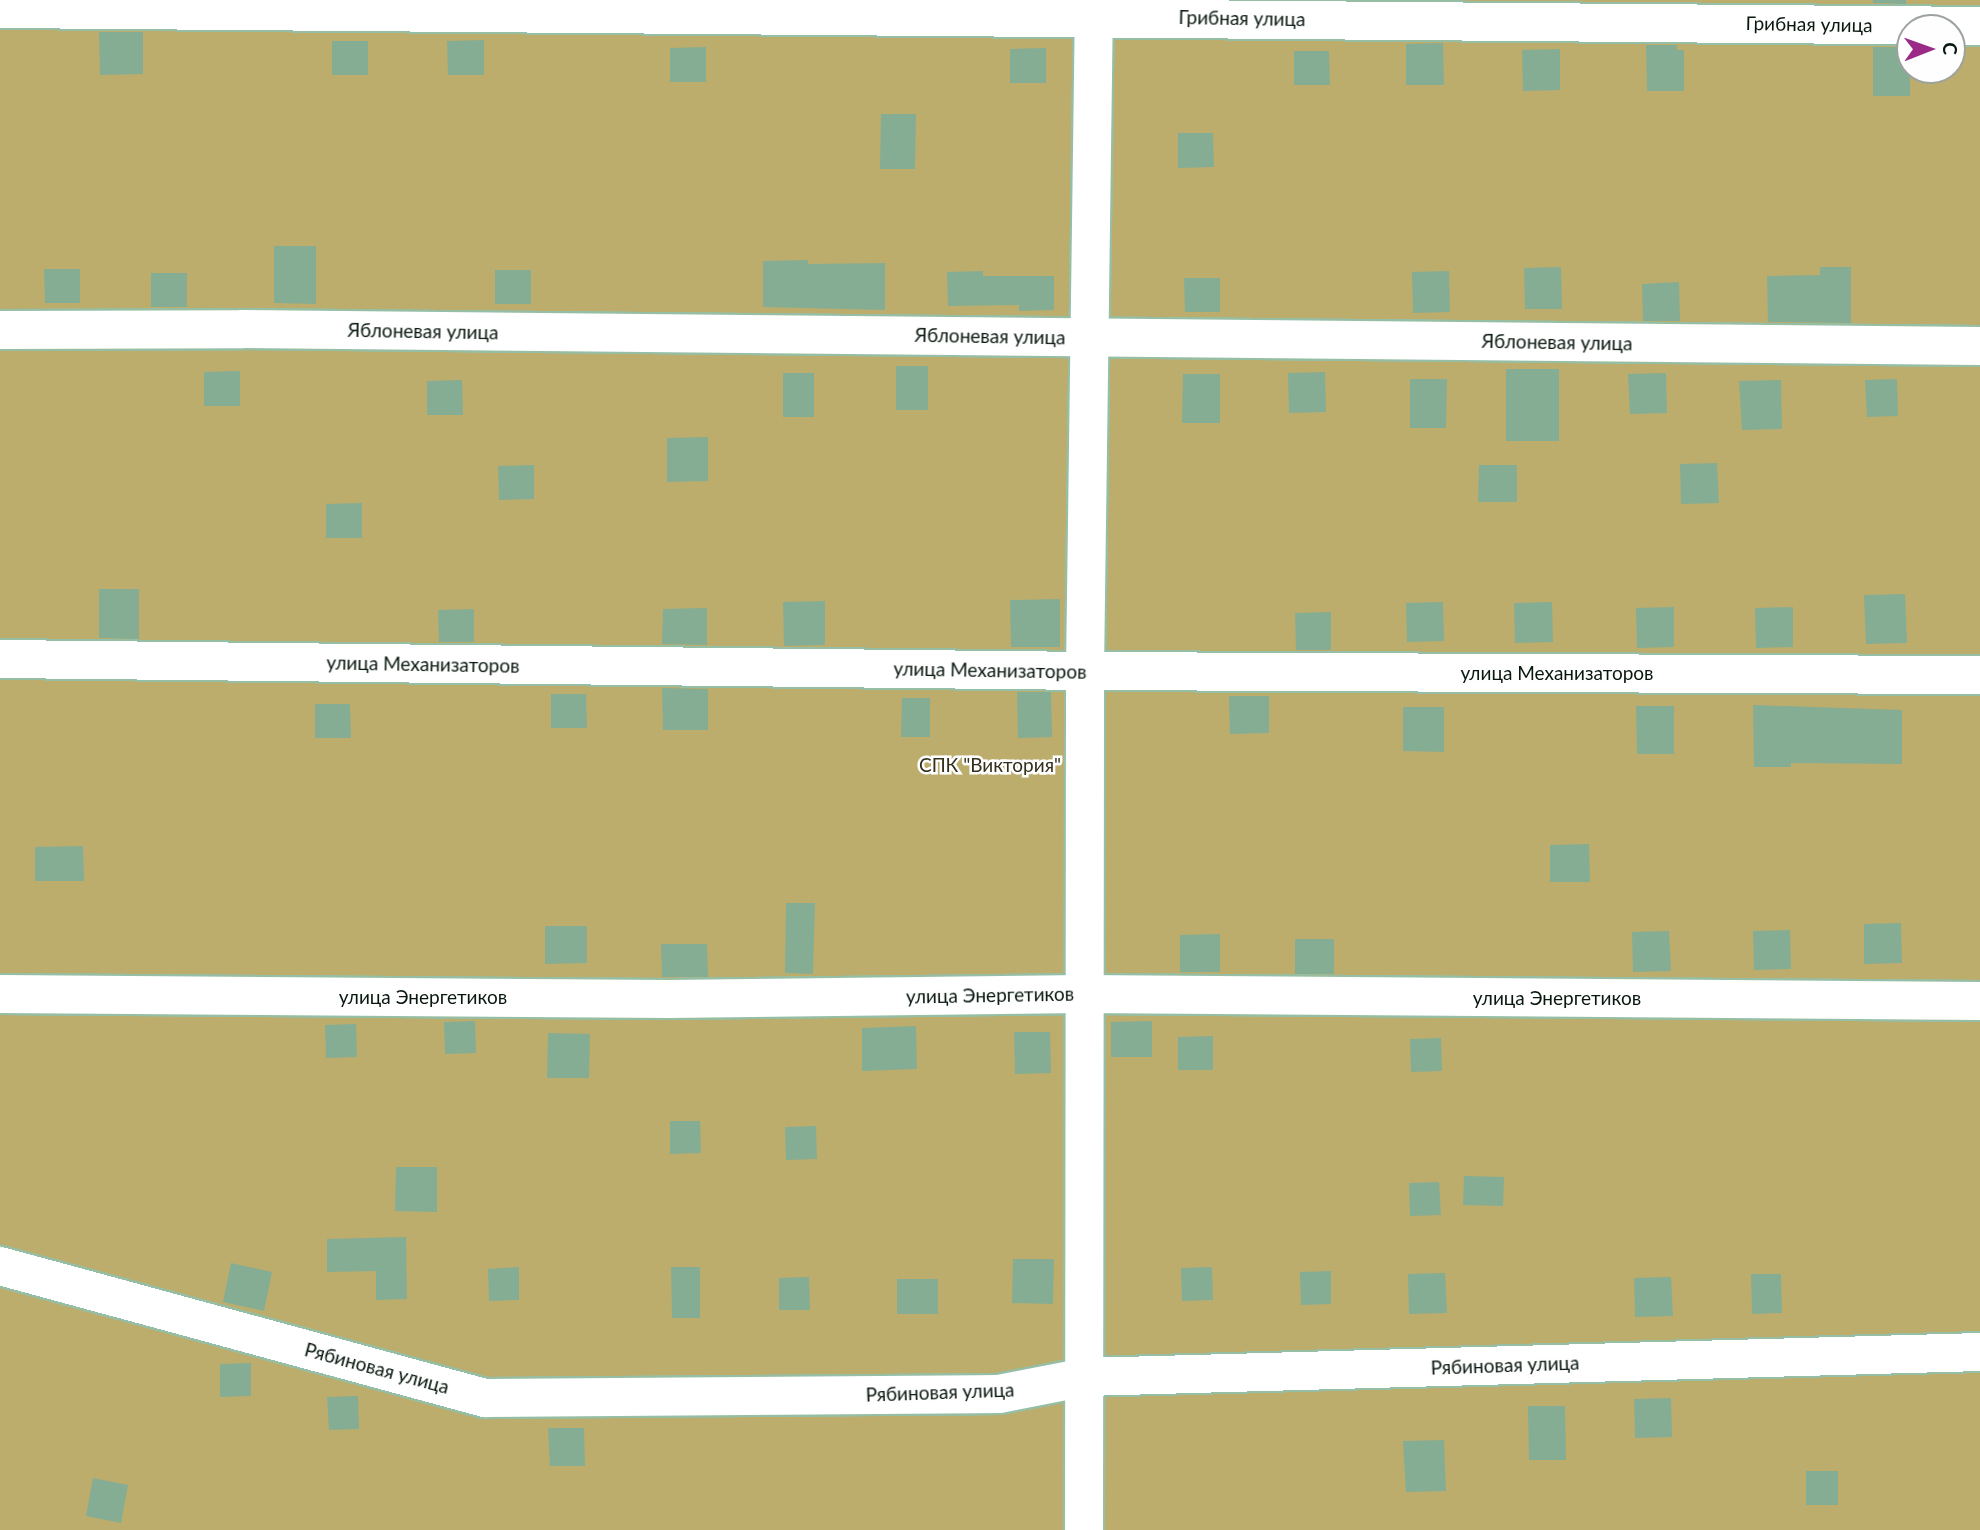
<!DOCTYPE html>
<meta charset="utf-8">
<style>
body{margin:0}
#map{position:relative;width:1980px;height:1530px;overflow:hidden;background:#bfe9ce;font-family:Lato,sans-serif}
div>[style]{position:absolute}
.green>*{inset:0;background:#bcad6d}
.building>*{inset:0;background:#85ad93}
.roads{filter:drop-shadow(2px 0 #96bea4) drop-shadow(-2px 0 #96bea4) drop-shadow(0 2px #96bea4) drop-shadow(0 -2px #96bea4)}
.minor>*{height:38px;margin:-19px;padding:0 19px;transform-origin:19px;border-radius:19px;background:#fff}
span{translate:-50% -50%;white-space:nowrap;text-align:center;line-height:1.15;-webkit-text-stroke:5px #fefefe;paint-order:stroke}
.street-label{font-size:19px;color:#09180f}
.park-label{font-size:19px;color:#342f1b}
.north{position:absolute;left:1896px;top:14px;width:70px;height:70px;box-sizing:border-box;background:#fefefe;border:2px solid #9ca29e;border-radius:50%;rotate:89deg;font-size:19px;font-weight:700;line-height:28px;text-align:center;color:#09180f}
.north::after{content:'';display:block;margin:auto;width:24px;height:32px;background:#9b2986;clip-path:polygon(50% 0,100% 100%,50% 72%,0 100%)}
</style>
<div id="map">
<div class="green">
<div style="clip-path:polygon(evenodd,0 0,1980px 0,1980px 1530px,0 1530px,0 0,1910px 28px,1952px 28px,1952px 70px,1910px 70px,1910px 28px)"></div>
</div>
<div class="building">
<div style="clip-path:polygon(1873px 0,1906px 0,1906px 4px,1873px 3px)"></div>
<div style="clip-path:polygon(99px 32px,143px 32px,143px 74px,100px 75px)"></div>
<div style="clip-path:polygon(484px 40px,484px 75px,448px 75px,447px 41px)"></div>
<div style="clip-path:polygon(332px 41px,368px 41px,368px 75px,332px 75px)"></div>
<div style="clip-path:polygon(1443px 43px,1444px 85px,1406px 85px,1406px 44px)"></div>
<div style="clip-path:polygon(1646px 45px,1677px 45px,1677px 50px,1684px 50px,1684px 91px,1647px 91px)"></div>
<div style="clip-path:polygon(706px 47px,706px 82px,670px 82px,670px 48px)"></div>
<div style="clip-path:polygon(1873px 47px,1906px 47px,1906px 60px,1910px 60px,1910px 96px,1873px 96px)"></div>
<div style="clip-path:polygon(1046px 48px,1046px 83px,1010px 83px,1010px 49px)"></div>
<div style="clip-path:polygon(1560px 49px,1560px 90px,1523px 91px,1522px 50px)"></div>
<div style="clip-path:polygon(1294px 51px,1329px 51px,1330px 85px,1294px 85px)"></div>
<div style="clip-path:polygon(881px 114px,916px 114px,915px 169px,880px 169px)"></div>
<div style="clip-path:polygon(1178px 133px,1213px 133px,1214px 167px,1178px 168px)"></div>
<div style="clip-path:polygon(274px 246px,316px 246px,316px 304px,274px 303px)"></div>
<div style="clip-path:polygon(808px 260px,808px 264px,885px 263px,885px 310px,763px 307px,763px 261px)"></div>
<div style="clip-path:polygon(1561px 267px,1562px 309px,1525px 309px,1524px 268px)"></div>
<div style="clip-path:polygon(1820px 267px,1851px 267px,1851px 323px,1768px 322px,1767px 276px,1820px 275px)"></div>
<div style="clip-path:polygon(44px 269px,80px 269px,80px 303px,45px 303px)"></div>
<div style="clip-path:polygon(495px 270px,531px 270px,531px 304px,495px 304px)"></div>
<div style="clip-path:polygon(983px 271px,983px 276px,1054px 276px,1054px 310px,1019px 311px,1019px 305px,948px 306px,947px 272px)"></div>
<div style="clip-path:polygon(1449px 271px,1450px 312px,1413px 313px,1412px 272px)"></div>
<div style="clip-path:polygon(151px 273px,187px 273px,187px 307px,151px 307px)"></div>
<div style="clip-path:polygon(1184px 278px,1220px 278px,1220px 312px,1185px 312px)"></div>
<div style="clip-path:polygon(1679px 282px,1680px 321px,1643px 321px,1642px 284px)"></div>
<div style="clip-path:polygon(896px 366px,928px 366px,928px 410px,896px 410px)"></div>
<div style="clip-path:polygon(1506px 369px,1559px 369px,1559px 441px,1506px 441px)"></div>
<div style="clip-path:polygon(240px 371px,240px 406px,204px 406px,204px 372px)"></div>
<div style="clip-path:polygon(1325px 372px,1326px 412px,1289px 413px,1288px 373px)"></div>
<div style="clip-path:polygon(783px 373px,814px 373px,814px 417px,783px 417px)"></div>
<div style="clip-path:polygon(1666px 373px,1667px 413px,1630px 414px,1628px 374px)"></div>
<div style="clip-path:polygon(1183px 374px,1220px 374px,1220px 423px,1182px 423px)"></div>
<div style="clip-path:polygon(1410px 379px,1447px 379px,1446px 428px,1410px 428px)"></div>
<div style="clip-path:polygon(1897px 379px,1898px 416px,1867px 417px,1865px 380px)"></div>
<div style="clip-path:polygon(462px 380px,463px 415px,427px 415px,427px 381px)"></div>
<div style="clip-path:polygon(1781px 380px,1782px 429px,1742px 430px,1739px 381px)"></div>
<div style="clip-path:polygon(708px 437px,708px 481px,667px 482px,667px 438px)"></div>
<div style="clip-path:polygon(1717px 463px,1719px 503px,1681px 504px,1680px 464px)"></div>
<div style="clip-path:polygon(534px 465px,534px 499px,499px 500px,498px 466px)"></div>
<div style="clip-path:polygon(1479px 465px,1517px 465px,1517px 502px,1478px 502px)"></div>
<div style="clip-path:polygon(362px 503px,362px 538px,326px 538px,326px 504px)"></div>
<div style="clip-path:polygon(99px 589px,139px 589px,139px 639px,99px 638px)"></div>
<div style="clip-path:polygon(1905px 594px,1907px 643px,1866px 644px,1864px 595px)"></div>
<div style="clip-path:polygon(1060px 599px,1060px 647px,1011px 647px,1010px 600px)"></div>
<div style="clip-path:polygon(825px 601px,825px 645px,784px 646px,783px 602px)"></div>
<div style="clip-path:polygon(1443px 602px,1444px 641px,1407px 642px,1406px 603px)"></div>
<div style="clip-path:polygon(1552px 602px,1553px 642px,1515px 643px,1514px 603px)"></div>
<div style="clip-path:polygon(1674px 607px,1674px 647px,1637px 648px,1636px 608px)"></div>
<div style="clip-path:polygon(1793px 607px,1793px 647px,1756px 648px,1755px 608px)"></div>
<div style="clip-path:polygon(707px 608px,707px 645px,662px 644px,663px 609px)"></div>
<div style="clip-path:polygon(474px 609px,474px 642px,439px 642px,438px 610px)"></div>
<div style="clip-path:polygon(1331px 612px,1331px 650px,1296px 650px,1295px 613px)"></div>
<div style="clip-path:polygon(662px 688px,708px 689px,708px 730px,663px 730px)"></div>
<div style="clip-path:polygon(1017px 692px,1051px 692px,1052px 737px,1018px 738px)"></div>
<div style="clip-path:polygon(551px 694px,586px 694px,587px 728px,551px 728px)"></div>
<div style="clip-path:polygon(1229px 696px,1269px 696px,1269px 733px,1230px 734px)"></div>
<div style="clip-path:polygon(902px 698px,930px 698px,930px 737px,901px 737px)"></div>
<div style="clip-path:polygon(315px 704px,350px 704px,351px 738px,315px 738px)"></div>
<div style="clip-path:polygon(1753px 705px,1902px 710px,1902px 764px,1791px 763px,1791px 767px,1754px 767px)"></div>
<div style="clip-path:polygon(1636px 706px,1674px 706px,1674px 754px,1637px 754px)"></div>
<div style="clip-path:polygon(1403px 707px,1444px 707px,1444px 752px,1403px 751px)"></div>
<div style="clip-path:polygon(1589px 844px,1590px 882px,1550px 882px,1550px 845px)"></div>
<div style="clip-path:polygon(83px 846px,84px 881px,35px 881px,35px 847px)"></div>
<div style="clip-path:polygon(786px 903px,815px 903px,813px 974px,785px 973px)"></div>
<div style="clip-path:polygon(1901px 923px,1902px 963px,1864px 964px,1864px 924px)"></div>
<div style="clip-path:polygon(545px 926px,587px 926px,587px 963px,545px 964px)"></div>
<div style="clip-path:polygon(1790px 930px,1791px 969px,1754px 970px,1753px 931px)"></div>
<div style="clip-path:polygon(1669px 931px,1671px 971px,1633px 972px,1632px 932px)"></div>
<div style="clip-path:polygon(1220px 934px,1220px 972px,1180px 972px,1180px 935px)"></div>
<div style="clip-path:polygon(1295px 939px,1334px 939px,1334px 974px,1295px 974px)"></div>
<div style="clip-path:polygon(661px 944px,707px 944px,708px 977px,662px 977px)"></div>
<div style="clip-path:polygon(475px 1021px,476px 1053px,445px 1054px,444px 1022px)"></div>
<div style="clip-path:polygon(1152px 1021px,1152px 1057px,1111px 1057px,1111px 1022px)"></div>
<div style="clip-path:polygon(356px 1024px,357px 1057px,326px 1058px,325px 1025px)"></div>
<div style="clip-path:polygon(916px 1026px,917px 1069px,862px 1071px,862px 1028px)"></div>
<div style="clip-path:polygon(1014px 1032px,1050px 1032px,1051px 1073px,1015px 1074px)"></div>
<div style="clip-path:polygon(548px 1033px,590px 1034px,589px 1078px,547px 1078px)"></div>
<div style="clip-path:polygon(1213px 1036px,1213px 1070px,1178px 1070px,1178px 1037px)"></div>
<div style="clip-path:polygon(1441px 1038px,1442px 1071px,1411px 1072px,1410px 1039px)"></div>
<div style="clip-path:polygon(670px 1121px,700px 1121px,701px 1153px,670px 1154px)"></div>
<div style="clip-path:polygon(816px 1126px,817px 1159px,786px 1160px,785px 1127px)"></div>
<div style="clip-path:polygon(396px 1167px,437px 1167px,437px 1212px,395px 1211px)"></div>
<div style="clip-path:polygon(1464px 1176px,1504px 1177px,1503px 1206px,1463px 1205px)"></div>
<div style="clip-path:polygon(1439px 1182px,1441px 1215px,1410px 1216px,1409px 1183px)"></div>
<div style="clip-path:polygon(406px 1237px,407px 1299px,376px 1300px,376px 1271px,327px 1272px,327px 1239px)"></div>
<div style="clip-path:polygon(1013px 1259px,1054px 1259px,1053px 1304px,1012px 1303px)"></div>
<div style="clip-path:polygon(231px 1263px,272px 1272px,264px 1311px,223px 1302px)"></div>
<div style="clip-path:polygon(519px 1267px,519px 1300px,489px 1301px,488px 1269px)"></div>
<div style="clip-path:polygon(671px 1267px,700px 1267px,700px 1318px,672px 1318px)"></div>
<div style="clip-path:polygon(1212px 1267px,1213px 1300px,1182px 1301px,1181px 1268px)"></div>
<div style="clip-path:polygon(1331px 1271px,1331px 1304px,1301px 1305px,1300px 1272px)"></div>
<div style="clip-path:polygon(1445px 1273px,1447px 1313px,1409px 1314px,1408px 1274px)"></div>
<div style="clip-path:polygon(1751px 1274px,1781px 1274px,1782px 1313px,1752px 1314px)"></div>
<div style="clip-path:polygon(809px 1277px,810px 1310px,779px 1310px,779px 1278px)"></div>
<div style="clip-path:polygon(1671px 1277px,1673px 1316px,1635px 1317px,1634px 1278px)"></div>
<div style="clip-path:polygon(897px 1279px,938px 1279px,938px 1314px,897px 1314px)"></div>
<div style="clip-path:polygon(251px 1363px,251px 1396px,220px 1397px,220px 1364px)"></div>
<div style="clip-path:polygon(358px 1396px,359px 1429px,329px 1430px,327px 1397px)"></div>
<div style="clip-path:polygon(1671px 1398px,1672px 1437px,1635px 1438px,1634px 1399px)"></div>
<div style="clip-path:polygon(1528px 1406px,1565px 1406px,1566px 1460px,1529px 1460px)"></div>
<div style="clip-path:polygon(548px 1428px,584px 1428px,585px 1466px,550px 1466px)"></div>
<div style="clip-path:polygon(1444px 1440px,1446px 1491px,1406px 1492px,1403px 1441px)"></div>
<div style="clip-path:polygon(1806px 1471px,1838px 1471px,1838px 1505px,1806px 1505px)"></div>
<div style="clip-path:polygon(93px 1478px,128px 1485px,121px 1523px,86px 1516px)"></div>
</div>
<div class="roads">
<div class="minor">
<div style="left:0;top:9px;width:1980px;rotate:0.49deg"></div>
<div style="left:0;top:330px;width:243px;rotate:-0.2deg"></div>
<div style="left:243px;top:329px;width:1737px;rotate:0.56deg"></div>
<div style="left:0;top:659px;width:1085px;rotate:0.63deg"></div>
<div style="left:1085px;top:671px;width:895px;rotate:0.26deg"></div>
<div style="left:0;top:994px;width:669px;rotate:0.43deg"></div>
<div style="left:669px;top:999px;width:414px;rotate:-0.7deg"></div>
<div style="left:1083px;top:994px;width:897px;rotate:0.45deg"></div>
<div style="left:0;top:1266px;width:503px;rotate:15.23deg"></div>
<div style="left:485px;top:1398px;width:514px;rotate:-0.45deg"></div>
<div style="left:999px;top:1394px;width:89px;rotate:-11.1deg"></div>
<div style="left:1086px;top:1377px;width:894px;rotate:-1.6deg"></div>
<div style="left:1084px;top:1530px;width:859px;rotate:-89.93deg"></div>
<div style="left:1085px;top:671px;width:671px;rotate:-89.23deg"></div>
</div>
</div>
<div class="street-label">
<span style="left:1242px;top:18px;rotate:1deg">Грибная улица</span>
<span style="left:1809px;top:24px;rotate:1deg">Грибная улица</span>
<span style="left:423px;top:331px;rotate:1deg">Яблоневая улица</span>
<span style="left:990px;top:336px;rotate:1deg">Яблоневая улица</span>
<span style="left:1557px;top:342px;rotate:1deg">Яблоневая улица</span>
<span style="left:423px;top:664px;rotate:1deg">улица Механизаторов</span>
<span style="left:990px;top:670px;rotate:1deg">улица Механизаторов</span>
<span style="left:1557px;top:673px">улица Механизаторов</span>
<span style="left:990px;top:995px;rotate:-1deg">улица Энергетиков</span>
<span style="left:423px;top:997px">улица Энергетиков</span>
<span style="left:1557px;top:998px">улица Энергетиков</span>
<span style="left:1505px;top:1365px;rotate:-2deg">Рябиновая улица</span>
<span style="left:377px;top:1368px;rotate:15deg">Рябиновая улица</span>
<span style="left:940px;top:1392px;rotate:-2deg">Рябиновая улица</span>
</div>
<div class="park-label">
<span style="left:990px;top:765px">СПК "Виктория"</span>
</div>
<div class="north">С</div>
</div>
